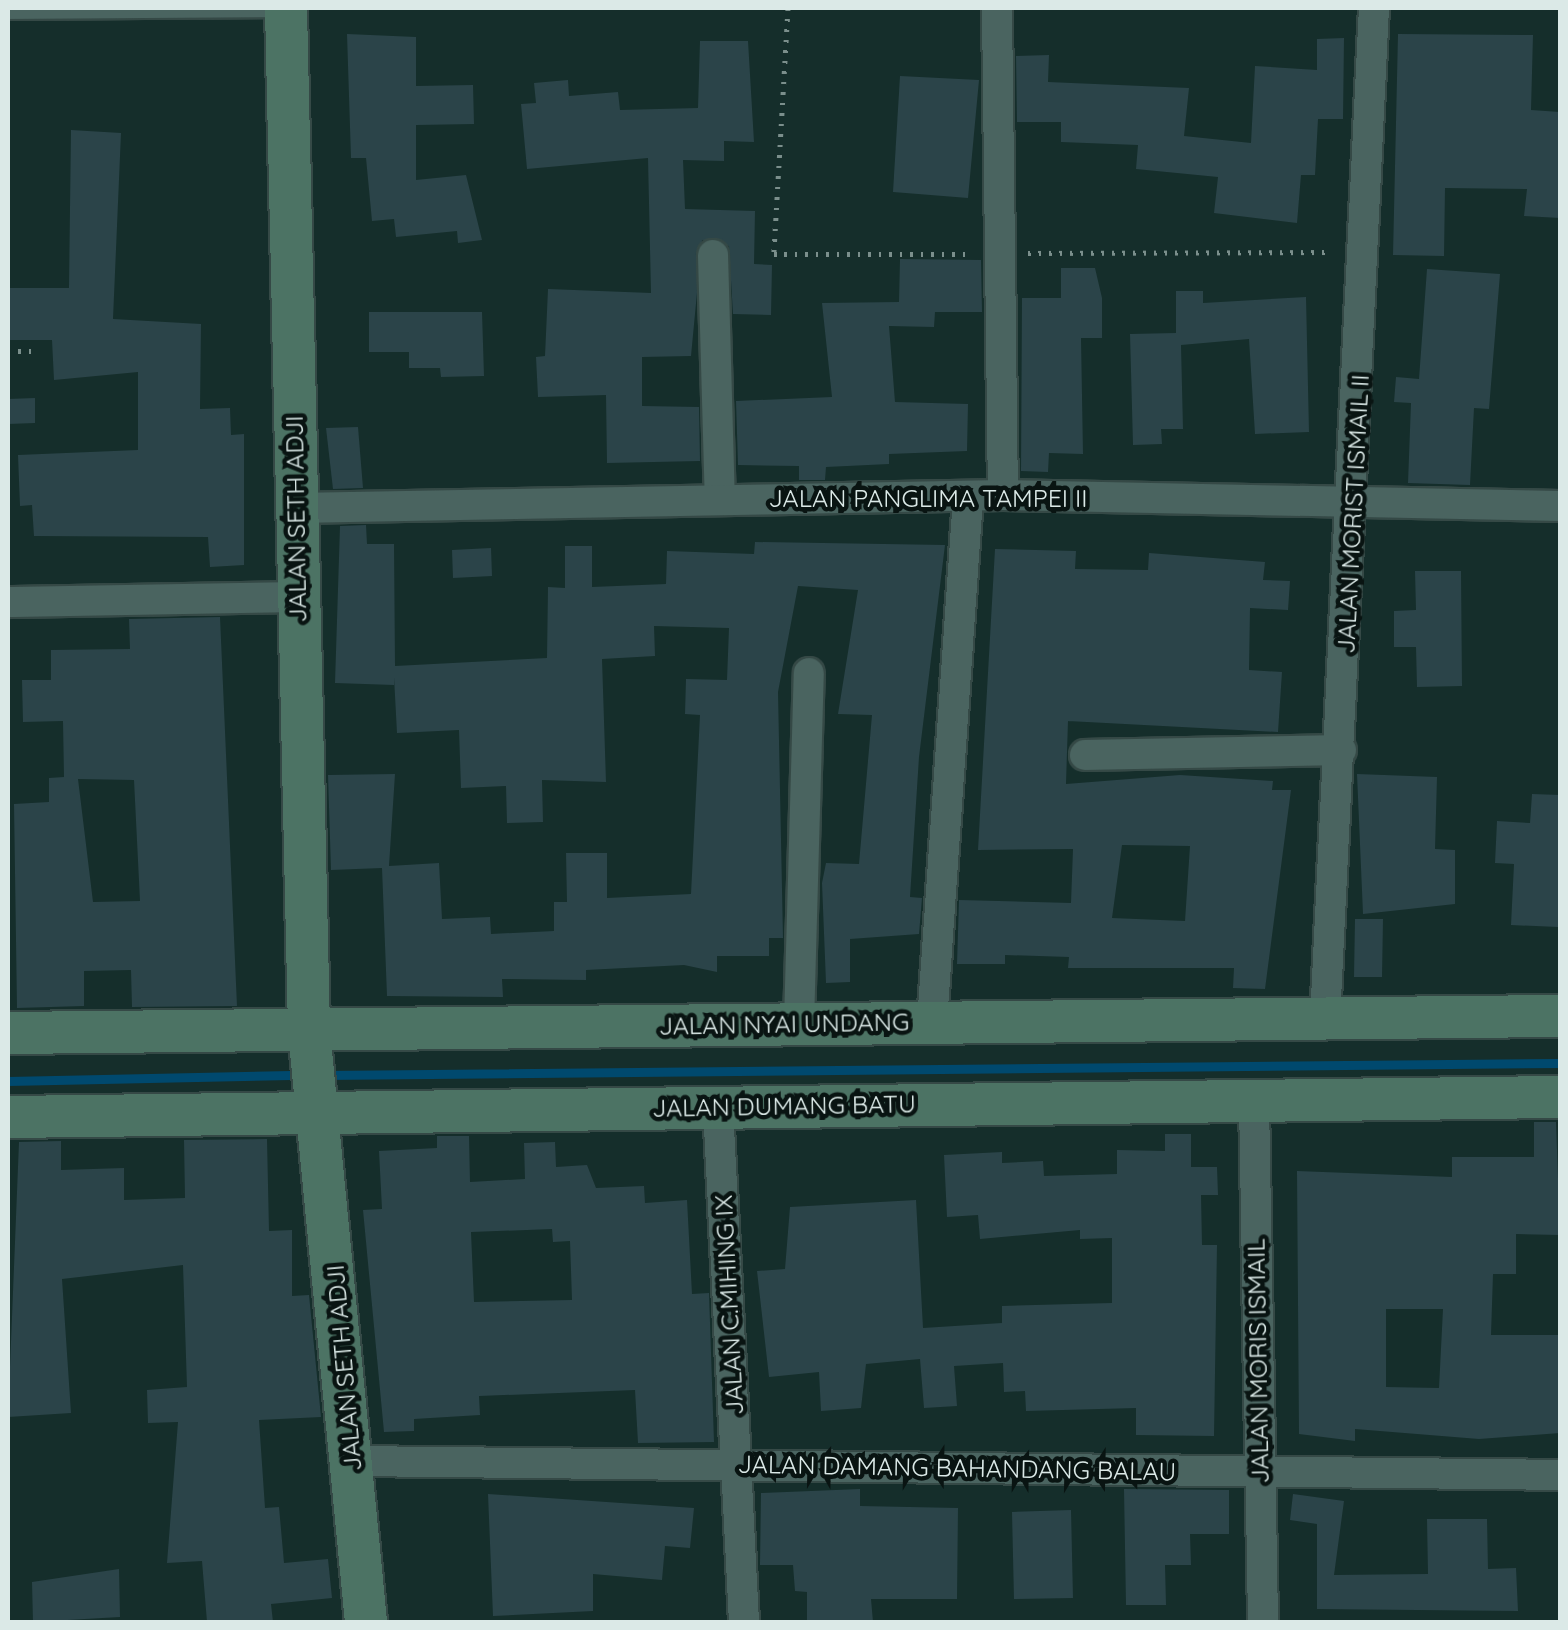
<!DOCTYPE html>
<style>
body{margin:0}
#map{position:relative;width:1568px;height:1630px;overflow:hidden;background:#152e2b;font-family:Quicksand,sans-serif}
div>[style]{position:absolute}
.stream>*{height:9px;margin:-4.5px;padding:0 4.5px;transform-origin:4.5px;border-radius:4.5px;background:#00496e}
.building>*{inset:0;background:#2b4449}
.path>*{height:5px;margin-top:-2.5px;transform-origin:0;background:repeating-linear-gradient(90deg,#7b8f8c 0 2.5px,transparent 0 10.5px)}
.roads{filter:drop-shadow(2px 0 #354946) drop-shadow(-2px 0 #354946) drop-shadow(0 2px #354946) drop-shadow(0 -2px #354946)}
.lane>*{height:15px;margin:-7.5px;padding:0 7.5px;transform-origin:7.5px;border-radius:7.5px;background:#4a6460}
.street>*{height:30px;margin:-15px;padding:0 15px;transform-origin:15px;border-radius:15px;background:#4a6460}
.secondary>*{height:42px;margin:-21px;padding:0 21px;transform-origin:21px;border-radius:21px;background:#4c7364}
span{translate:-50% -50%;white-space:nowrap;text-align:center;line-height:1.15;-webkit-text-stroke:9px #091412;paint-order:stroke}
.street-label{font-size:25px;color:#dbe9e7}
.frame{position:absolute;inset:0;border:10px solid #dbe9e7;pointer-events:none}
</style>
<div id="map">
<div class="stream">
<div style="left:323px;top:1075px;width:1237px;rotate:-0.56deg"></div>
<div style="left:8px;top:1081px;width:295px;rotate:-1.2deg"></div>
</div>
<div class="building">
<div style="clip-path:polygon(347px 34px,416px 37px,416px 86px,473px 85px,474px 124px,416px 125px,416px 180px,466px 175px,482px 240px,458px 243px,457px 231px,396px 237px,394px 219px,372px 221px,366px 158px,351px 158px)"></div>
<div style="clip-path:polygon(1398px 34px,1533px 35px,1531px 110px,1560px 112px,1560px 218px,1524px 216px,1527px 189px,1445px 188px,1444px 256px,1393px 255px)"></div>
<div style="clip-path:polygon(1344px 38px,1343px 119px,1318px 119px,1315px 175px,1301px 175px,1297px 223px,1214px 213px,1218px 177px,1136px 169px,1138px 145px,1061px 142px,1061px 122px,1017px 122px,1016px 56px,1049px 55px,1048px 82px,1189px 88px,1184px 136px,1251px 143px,1255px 66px,1317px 70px,1317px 39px)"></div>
<div style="clip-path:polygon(700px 41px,748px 41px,754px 142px,724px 141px,724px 161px,683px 160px,685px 209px,755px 211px,754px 264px,772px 265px,771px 315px,733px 314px,729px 246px,702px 240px,691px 356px,642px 357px,642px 406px,699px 407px,700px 461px,607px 463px,606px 395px,538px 397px,536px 357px,545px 356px,548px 289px,651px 293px,648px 158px,527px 169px,521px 104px,536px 103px,534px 83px,568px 80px,569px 96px,618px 92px,620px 110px,698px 108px)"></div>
<div style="clip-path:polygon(900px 76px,979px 80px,968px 198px,893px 192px)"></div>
<div style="clip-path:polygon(71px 130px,121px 133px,113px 319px,201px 324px,200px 409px,230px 408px,231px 435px,244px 434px,244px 565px,210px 567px,208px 537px,34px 536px,32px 505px,20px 506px,18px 455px,138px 450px,138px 372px,54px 380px,52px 340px,8px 340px,8px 288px,69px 288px)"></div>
<div style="clip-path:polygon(900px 259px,981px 260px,982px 312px,935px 312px,934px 327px,889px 326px,895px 402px,968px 404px,967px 451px,889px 454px,889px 464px,826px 467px,825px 480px,799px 480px,799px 466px,738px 465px,736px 401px,832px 397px,822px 303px,899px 302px)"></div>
<div style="clip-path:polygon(1061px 268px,1095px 268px,1102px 298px,1102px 338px,1081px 338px,1083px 454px,1049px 453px,1048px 472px,1021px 471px,1022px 298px,1061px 298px)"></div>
<div style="clip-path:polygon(1427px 269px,1500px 274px,1489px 409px,1474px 408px,1470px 485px,1408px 483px,1411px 403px,1394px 402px,1396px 377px,1419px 379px)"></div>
<div style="clip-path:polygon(1176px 291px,1203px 291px,1203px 303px,1306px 297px,1309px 432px,1255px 434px,1249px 339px,1181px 345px,1183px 429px,1161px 429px,1162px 444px,1133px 445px,1130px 334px,1176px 333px)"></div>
<div style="clip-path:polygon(369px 312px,482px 312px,484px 376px,441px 377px,440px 368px,409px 368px,409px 352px,369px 352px)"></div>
<div style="clip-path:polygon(35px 398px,35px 423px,8px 424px,8px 399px)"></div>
<div style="clip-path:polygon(358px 427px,363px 488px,333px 489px,326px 428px)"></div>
<div style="clip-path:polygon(366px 525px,367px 544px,394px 544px,395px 666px,547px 658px,548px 587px,565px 588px,565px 546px,592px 546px,592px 587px,666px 584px,667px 551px,754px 554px,755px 542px,945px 545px,919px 757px,910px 897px,922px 898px,919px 934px,850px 939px,850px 982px,826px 983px,822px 883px,826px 863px,859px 864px,872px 715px,838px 714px,858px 590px,798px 586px,778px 692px,783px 938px,769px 938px,769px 956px,717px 956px,717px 972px,684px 965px,586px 970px,586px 980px,502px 979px,503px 997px,387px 996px,382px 868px,331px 870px,328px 775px,395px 774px,389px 866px,439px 863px,442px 919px,490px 917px,491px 934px,554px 931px,554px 902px,567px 902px,566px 853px,607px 853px,607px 898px,691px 894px,700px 715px,685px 714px,686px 679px,727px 680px,729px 628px,654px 626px,655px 656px,602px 659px,606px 782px,542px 780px,543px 822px,507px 823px,506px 786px,461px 788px,459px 730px,397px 733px,394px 677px,394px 685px,335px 683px,340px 526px)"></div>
<div style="clip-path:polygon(491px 548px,492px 576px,453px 578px,452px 550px)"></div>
<div style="clip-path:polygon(evenodd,995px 549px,1076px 551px,1075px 569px,1148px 570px,1149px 553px,1265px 562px,1263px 580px,1290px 581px,1288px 610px,1250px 608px,1249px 670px,1282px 672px,1278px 732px,1068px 721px,1066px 784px,1180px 775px,1273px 781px,1272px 790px,1291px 790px,1265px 989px,1233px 988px,1234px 968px,1068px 968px,1069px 957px,1005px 955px,1005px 964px,957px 964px,959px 900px,1071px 903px,1073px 849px,978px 850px,995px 549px,1122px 845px,1190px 846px,1185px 921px,1112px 918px,1122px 845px)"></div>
<div style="clip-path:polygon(1415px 571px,1461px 571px,1462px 686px,1417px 687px,1416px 647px,1394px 647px,1394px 611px,1416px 610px)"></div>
<div style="clip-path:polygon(evenodd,220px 617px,237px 1006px,132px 1007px,131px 970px,84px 971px,84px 1006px,17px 1008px,14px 804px,49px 802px,49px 778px,64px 777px,63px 721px,23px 722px,22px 680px,51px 680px,51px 650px,130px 649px,129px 619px,220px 617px,78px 779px,134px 780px,140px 901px,93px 902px,78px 779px)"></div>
<div style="clip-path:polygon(1357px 774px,1437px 777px,1435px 849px,1455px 850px,1455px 904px,1363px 914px)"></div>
<div style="clip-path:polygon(1532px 794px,1560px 795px,1558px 927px,1511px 925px,1514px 864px,1495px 863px,1497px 821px,1530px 823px)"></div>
<div style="clip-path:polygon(1355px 919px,1383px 919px,1382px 977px,1354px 977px)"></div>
<div style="clip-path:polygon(evenodd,1534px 1122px,1556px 1122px,1560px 1235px,1516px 1234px,1516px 1274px,1493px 1274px,1491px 1335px,1560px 1335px,1560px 1433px,1479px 1439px,1355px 1429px,1355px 1441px,1299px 1434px,1297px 1171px,1452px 1177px,1452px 1157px,1534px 1157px,1534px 1122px,1386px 1309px,1443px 1309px,1439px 1388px,1386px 1387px,1386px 1309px)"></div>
<div style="clip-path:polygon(1165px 1134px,1191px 1134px,1191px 1167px,1217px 1167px,1218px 1195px,1201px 1195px,1202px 1245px,1217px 1245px,1214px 1436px,1136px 1435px,1136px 1408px,1026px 1411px,1025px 1391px,1004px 1392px,1003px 1363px,954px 1366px,957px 1406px,924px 1408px,920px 1359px,866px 1364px,861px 1408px,821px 1411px,819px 1372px,769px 1377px,757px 1271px,785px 1269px,790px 1207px,916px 1200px,923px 1328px,1002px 1323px,1002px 1306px,1112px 1303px,1112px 1238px,1080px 1239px,1080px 1230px,980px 1239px,978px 1215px,947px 1217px,944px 1155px,1002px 1152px,1002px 1163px,1043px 1161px,1044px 1176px,1117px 1174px,1117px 1150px,1165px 1151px)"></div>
<div style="clip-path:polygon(evenodd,437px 1136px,469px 1136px,470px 1182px,525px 1179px,524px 1143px,555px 1142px,556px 1167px,587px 1165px,596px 1188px,644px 1186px,645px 1203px,687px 1200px,692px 1294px,709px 1293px,714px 1442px,638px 1443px,635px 1390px,479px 1396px,480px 1415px,414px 1419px,414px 1431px,384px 1432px,363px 1210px,382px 1209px,379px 1151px,437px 1148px,437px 1136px,552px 1229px,553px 1242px,570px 1241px,572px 1300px,474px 1302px,471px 1232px,552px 1229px)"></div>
<div style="clip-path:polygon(267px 1139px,269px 1231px,292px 1230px,292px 1296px,309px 1295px,321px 1417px,259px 1420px,265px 1508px,279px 1507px,284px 1563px,328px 1559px,332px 1598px,271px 1604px,273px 1622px,207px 1622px,202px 1561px,167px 1563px,178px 1422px,148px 1423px,147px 1390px,187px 1387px,183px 1265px,62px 1279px,71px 1413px,8px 1417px,19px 1142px,61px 1141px,61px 1170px,124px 1168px,124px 1200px,185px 1198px,184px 1140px)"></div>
<div style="clip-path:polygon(860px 1489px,860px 1506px,958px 1508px,957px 1599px,871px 1599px,873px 1622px,807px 1622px,807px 1592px,795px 1591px,793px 1565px,760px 1565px,761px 1493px)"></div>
<div style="clip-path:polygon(1124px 1489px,1229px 1490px,1229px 1534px,1190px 1534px,1191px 1565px,1165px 1565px,1166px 1605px,1126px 1605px)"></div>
<div style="clip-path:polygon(488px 1494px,694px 1508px,690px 1548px,665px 1546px,662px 1580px,593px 1574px,593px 1611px,493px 1616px)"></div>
<div style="clip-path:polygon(1293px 1494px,1344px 1501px,1334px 1575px,1428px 1574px,1427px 1519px,1487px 1519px,1488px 1569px,1516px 1568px,1518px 1611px,1317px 1609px,1317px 1524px,1290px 1520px)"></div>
<div style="clip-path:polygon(1071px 1510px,1073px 1598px,1014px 1599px,1012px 1512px)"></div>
<div style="clip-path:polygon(119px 1569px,120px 1617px,33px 1622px,32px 1582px)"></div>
</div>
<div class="path">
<div style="left:788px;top:8px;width:246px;rotate:93.3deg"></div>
<div style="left:774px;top:254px;width:198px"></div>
<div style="left:1028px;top:253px;width:304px;rotate:-0.2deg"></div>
<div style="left:8px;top:351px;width:28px"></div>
</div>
<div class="roads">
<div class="lane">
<div style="left:8px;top:11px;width:274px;rotate:-0.4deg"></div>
</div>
<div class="street">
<div style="left:997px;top:8px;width:487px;rotate:89.3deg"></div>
<div style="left:713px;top:255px;width:244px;rotate:88.4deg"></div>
<div style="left:295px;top:508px;width:708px;rotate:-1.05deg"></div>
<div style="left:1003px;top:495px;width:557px;rotate:1.13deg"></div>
<div style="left:8px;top:602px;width:289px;rotate:-1deg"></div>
<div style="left:1085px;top:755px;width:256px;rotate:-1.1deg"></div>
<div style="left:1325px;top:1020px;width:1013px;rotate:-87.23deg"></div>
<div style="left:799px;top:1023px;width:350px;rotate:-88.4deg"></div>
<div style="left:932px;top:1023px;width:527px;rotate:-86.08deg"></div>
<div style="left:1254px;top:1100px;width:522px;rotate:89.01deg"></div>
<div style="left:718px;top:1107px;width:516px;rotate:87.11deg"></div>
<div style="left:353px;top:1461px;width:1207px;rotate:0.66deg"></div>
</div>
<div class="secondary">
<div style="left:286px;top:8px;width:1023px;rotate:88.71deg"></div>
<div style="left:309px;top:1031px;width:594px;rotate:84.49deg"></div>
<div style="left:8px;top:1033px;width:1552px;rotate:-0.63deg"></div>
<div style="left:8px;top:1117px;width:1552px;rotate:-0.74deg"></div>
</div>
</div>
<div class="street-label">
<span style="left:928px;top:498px">JALAN PANGLIMA TAMPEI II</span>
<span style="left:1353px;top:514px;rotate:-87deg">JALAN MORIST ISMAIL II</span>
<span style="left:296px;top:519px;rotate:-91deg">JALAN SETH ADJI</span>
<span style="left:784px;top:1024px;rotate:-1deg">JALAN NYAI UNDANG</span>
<span style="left:784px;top:1106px;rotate:-1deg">JALAN DUMANG BATU</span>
<span style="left:729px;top:1305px;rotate:-93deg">JALAN C.MIHING IX</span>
<span style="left:1258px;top:1361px;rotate:-91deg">JALAN MORIS ISMAIL</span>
<span style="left:344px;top:1368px;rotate:-95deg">JALAN SETH ADJI</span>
<span style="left:957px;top:1468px;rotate:1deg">JALAN DAMANG BAHANDANG BALAU</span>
</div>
<div class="frame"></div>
</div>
